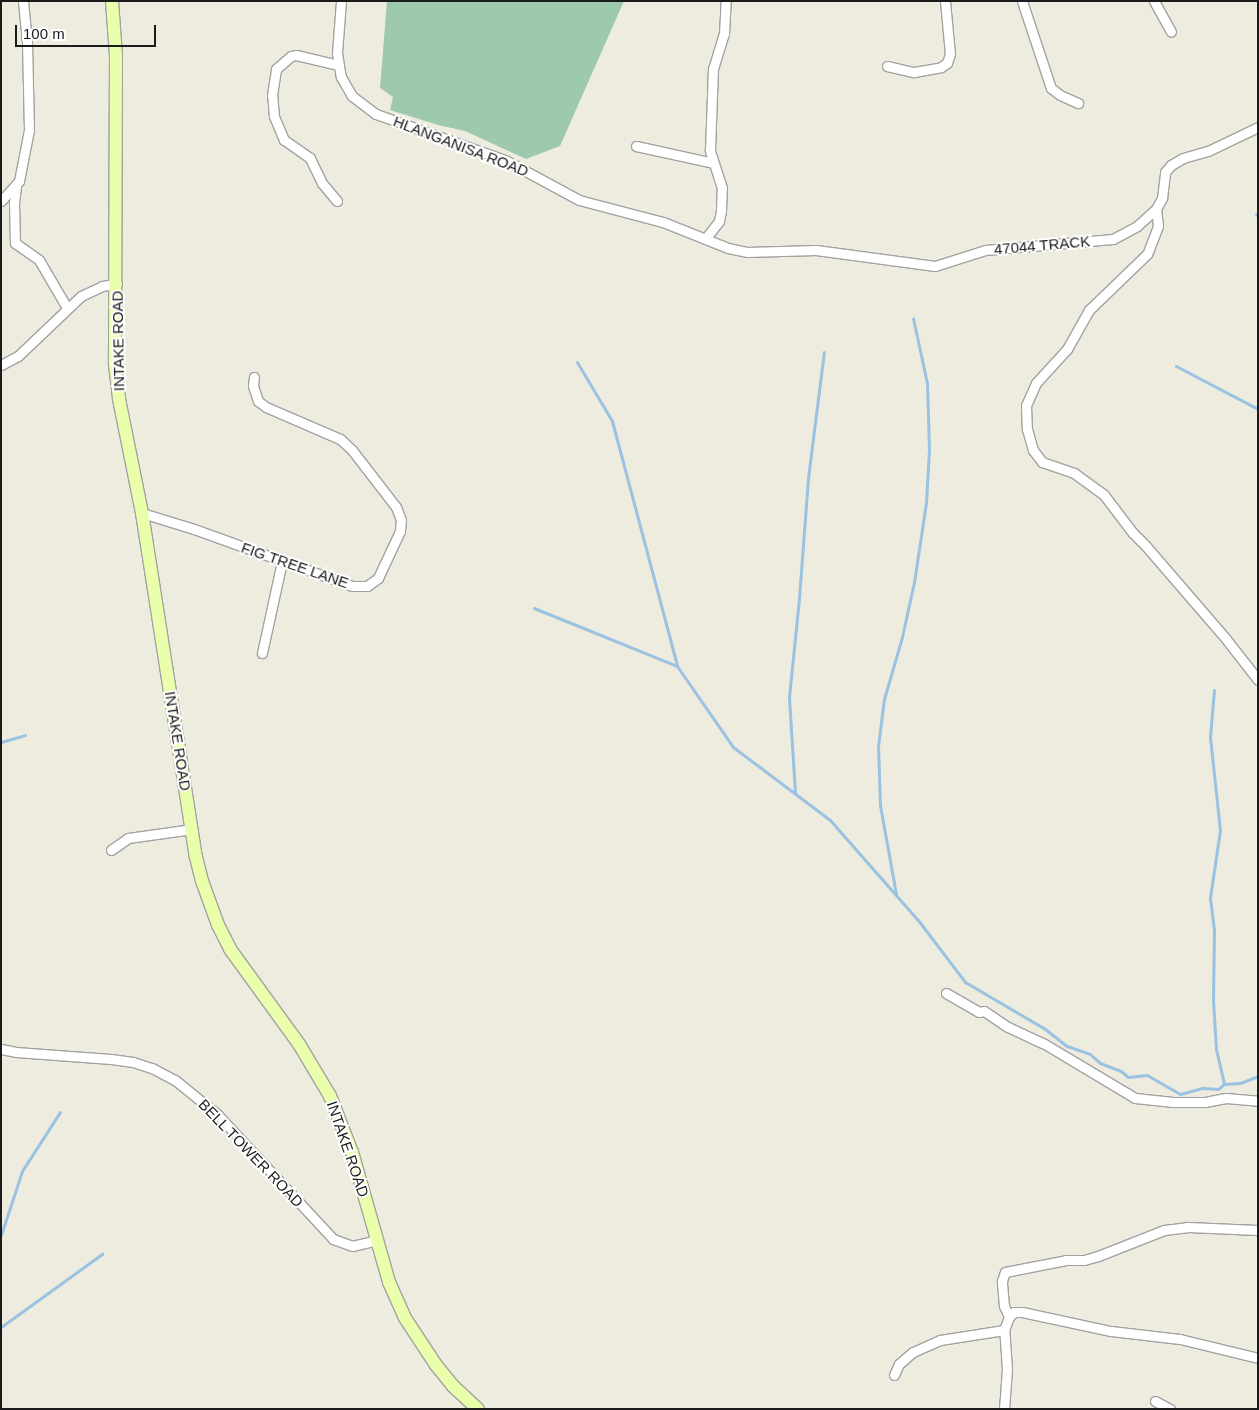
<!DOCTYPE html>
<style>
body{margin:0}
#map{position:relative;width:1259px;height:1410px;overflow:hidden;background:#eeecdf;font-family:Helvetica,sans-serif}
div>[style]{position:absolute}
.cemetery>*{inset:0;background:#9ec9ae}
.stream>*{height:3px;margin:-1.5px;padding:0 1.5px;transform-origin:1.5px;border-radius:1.5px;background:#9ac2e1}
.roads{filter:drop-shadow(1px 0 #a2a2a2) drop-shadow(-1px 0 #a2a2a2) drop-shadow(0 1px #a2a2a2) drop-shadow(0 -1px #a2a2a2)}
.street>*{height:9px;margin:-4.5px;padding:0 4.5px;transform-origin:4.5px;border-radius:4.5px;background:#fff}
.secondary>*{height:12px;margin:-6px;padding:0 6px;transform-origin:6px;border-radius:6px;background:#e9ffac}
span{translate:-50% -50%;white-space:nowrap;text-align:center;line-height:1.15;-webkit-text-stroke:4px #fff;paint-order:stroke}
.street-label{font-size:15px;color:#1b1b1b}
.frame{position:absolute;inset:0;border:2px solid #1b1b1b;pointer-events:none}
.scale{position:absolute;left:15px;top:25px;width:141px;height:22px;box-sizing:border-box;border:2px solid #1b1b1b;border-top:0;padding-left:6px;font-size:15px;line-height:18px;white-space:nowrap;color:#1b1b1b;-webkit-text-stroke:4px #fff;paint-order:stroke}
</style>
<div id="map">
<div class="cemetery">
<div style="clip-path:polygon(387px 1px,624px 1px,560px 146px,526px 159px,465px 131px,438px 125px,390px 110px,393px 97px,380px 88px)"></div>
</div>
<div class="stream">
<div style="left:1256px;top:214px;width:3px;rotate:45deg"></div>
<div style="left:577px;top:362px;width:69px;rotate:59.3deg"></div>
<div style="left:612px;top:421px;width:253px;rotate:75.1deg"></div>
<div style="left:677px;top:666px;width:98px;rotate:55.3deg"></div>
<div style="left:733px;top:747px;width:121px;rotate:37deg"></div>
<div style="left:830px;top:820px;width:133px;rotate:48.7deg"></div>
<div style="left:918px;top:920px;width:78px;rotate:52.8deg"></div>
<div style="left:965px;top:982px;width:93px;rotate:30.4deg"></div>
<div style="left:1045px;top:1029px;width:28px;rotate:38deg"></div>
<div style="left:1067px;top:1046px;width:24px;rotate:19deg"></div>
<div style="left:1090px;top:1054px;width:13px;rotate:42deg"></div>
<div style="left:1100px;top:1063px;width:22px;rotate:21deg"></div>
<div style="left:1121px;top:1071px;width:9px;rotate:41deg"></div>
<div style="left:1128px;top:1077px;width:19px;rotate:-6deg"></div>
<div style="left:1147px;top:1075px;width:38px;rotate:30deg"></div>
<div style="left:1180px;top:1094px;width:24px;rotate:-15deg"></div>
<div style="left:1203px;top:1088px;width:15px;rotate:4deg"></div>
<div style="left:1218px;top:1089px;width:8px;rotate:-40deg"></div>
<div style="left:1224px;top:1084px;width:16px;rotate:-4deg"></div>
<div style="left:1240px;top:1083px;width:19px;rotate:-21deg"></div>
<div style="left:1176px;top:366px;width:93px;rotate:27.7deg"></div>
<div style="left:534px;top:608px;width:154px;rotate:22.1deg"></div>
<div style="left:1214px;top:690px;width:47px;rotate:94.9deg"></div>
<div style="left:1210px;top:737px;width:94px;rotate:83.9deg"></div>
<div style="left:1220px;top:830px;width:69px;rotate:98.4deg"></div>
<div style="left:1210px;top:898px;width:31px;rotate:83deg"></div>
<div style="left:1214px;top:929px;width:71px;rotate:90.8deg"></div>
<div style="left:1213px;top:1000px;width:49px;rotate:86.5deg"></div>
<div style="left:1216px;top:1049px;width:35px;rotate:77deg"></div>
<div style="left:1px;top:742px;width:25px;rotate:-16deg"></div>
<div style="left:795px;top:793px;width:96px;rotate:-93.6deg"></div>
<div style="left:789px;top:697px;width:100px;rotate:-84.2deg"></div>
<div style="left:799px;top:598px;width:120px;rotate:-85.7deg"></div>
<div style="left:808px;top:478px;width:127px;rotate:-82.8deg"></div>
<div style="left:896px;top:894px;width:90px;rotate:-100.2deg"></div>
<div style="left:880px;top:805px;width:59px;rotate:-91.9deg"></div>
<div style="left:878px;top:746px;width:47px;rotate:-82.7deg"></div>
<div style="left:884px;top:699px;width:65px;rotate:-73.8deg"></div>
<div style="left:902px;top:637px;width:56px;rotate:-77.7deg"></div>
<div style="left:914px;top:582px;width:80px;rotate:-81.4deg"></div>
<div style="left:926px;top:503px;width:53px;rotate:-86.8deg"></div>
<div style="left:929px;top:450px;width:67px;rotate:-91.7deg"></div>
<div style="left:927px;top:383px;width:66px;rotate:-102.2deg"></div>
<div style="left:1px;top:1235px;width:67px;rotate:-71.8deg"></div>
<div style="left:22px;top:1171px;width:70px;rotate:-57.2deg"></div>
<div style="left:1px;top:1327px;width:125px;rotate:-35.9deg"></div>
</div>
<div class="roads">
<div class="street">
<div style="left:341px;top:1px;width:52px;rotate:94.4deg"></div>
<div style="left:337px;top:53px;width:24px;rotate:81deg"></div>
<div style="left:341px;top:77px;width:22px;rotate:60deg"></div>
<div style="left:352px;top:96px;width:30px;rotate:37deg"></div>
<div style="left:376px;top:114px;width:139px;rotate:19.7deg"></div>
<div style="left:507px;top:161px;width:82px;rotate:28.4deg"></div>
<div style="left:579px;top:200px;width:87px;rotate:14.7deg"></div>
<div style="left:663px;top:222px;width:70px;rotate:21.8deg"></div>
<div style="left:728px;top:248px;width:19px;rotate:12deg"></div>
<div style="left:747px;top:252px;width:69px;rotate:-1.7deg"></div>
<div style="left:816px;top:250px;width:120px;rotate:7.7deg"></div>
<div style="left:935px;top:266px;width:52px;rotate:-17.7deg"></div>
<div style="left:985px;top:250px;width:128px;rotate:-4.9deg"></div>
<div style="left:1113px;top:239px;width:27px;rotate:-28deg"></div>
<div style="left:1137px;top:226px;width:25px;rotate:-42deg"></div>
<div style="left:1156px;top:209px;width:13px;rotate:-61deg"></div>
<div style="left:1162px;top:198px;width:26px;rotate:-83deg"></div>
<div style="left:1165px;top:172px;width:9px;rotate:-49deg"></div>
<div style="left:1171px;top:165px;width:14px;rotate:-30deg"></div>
<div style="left:1183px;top:158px;width:26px;rotate:-16deg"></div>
<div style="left:1208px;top:151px;width:55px;rotate:-25.6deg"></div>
<div style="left:1022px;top:1px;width:92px;rotate:71.6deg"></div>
<div style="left:1051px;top:88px;width:11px;rotate:38deg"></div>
<div style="left:1060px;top:95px;width:20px;rotate:24deg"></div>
<div style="left:1154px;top:1px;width:35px;rotate:61deg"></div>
<div style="left:887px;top:66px;width:28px;rotate:13deg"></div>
<div style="left:914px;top:72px;width:27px;rotate:-10deg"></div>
<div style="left:941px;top:67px;width:7px;rotate:-34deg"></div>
<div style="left:947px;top:63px;width:9px;rotate:-72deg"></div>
<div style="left:950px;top:54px;width:53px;rotate:-95.4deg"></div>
<div style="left:636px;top:146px;width:79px;rotate:12.4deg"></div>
<div style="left:16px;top:187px;width:16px;rotate:97deg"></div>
<div style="left:14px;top:203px;width:40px;rotate:88.6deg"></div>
<div style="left:15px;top:243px;width:29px;rotate:35deg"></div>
<div style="left:39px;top:260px;width:56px;rotate:59.7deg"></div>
<div style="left:1px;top:201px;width:27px;rotate:-48deg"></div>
<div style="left:19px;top:181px;width:52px;rotate:-78.9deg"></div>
<div style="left:29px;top:130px;width:88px;rotate:-91.3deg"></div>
<div style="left:27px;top:42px;width:41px;rotate:-95.6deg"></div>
<div style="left:337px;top:201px;width:23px;rotate:-130deg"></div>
<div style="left:322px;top:183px;width:28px;rotate:-116deg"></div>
<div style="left:310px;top:158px;width:32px;rotate:-145deg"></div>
<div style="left:284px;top:140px;width:26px;rotate:-113deg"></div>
<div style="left:274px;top:116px;width:21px;rotate:-95deg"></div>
<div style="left:272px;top:95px;width:26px;rotate:-81deg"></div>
<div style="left:276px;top:69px;width:20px;rotate:-41deg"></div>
<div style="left:291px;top:56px;width:5px;rotate:-11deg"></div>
<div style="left:296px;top:55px;width:43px;rotate:13.4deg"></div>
<div style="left:1156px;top:209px;width:17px;rotate:83deg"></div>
<div style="left:1158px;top:226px;width:30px;rotate:111deg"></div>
<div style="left:1147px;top:254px;width:81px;rotate:136deg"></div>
<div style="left:1089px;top:310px;width:45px;rotate:119.4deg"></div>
<div style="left:1067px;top:349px;width:46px;rotate:132.4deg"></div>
<div style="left:1036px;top:383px;width:24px;rotate:114deg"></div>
<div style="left:1026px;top:405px;width:24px;rotate:88deg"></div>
<div style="left:1027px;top:429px;width:22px;rotate:74deg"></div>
<div style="left:1033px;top:450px;width:15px;rotate:53deg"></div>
<div style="left:1042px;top:462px;width:34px;rotate:19deg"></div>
<div style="left:1074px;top:473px;width:37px;rotate:36deg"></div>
<div style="left:1104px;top:495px;width:48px;rotate:52.7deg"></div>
<div style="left:1133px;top:533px;width:17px;rotate:45deg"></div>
<div style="left:1145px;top:545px;width:124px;rotate:49.2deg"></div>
<div style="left:1226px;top:639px;width:52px;rotate:52deg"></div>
<div style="left:705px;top:239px;width:23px;rotate:-52deg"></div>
<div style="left:719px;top:221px;width:10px;rotate:-79deg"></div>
<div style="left:721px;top:211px;width:23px;rotate:-88deg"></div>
<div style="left:722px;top:188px;width:40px;rotate:-108deg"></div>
<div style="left:710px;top:150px;width:81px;rotate:-87.9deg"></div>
<div style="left:713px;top:69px;width:37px;rotate:-73deg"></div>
<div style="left:724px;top:34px;width:33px;rotate:-87deg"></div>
<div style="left:1px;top:365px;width:19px;rotate:-28deg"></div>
<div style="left:18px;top:356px;width:87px;rotate:-43.6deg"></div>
<div style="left:81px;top:296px;width:23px;rotate:-25deg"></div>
<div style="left:102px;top:286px;width:15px;rotate:-8deg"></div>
<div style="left:142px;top:513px;width:54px;rotate:17.1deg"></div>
<div style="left:194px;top:529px;width:168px;rotate:19.8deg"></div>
<div style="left:352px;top:586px;width:15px"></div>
<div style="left:367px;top:586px;width:14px;rotate:-36deg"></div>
<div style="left:378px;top:578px;width:52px;rotate:-64.9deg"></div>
<div style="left:400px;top:531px;width:11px;rotate:-85deg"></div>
<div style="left:401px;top:520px;width:14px;rotate:-111deg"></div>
<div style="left:396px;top:507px;width:72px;rotate:-127.7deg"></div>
<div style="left:352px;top:450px;width:16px;rotate:-137deg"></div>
<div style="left:340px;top:439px;width:81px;rotate:-156.6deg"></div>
<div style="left:266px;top:407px;width:10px;rotate:-143deg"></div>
<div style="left:258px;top:401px;width:16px;rotate:-108deg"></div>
<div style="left:253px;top:386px;width:9px;rotate:-84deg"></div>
<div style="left:262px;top:653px;width:94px;rotate:-77.7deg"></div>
<div style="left:111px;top:850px;width:21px;rotate:-35deg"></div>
<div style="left:128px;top:838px;width:65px;rotate:-8deg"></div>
<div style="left:946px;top:993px;width:38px;rotate:30deg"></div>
<div style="left:979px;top:1012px;width:5px;rotate:-11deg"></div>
<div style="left:984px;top:1011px;width:29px;rotate:34deg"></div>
<div style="left:1008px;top:1027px;width:38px;rotate:25deg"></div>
<div style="left:1043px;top:1043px;width:107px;rotate:30.9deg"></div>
<div style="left:1135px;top:1098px;width:36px;rotate:6deg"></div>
<div style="left:1171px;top:1102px;width:34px"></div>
<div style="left:1205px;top:1102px;width:21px;rotate:-11deg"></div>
<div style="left:1226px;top:1098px;width:32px;rotate:5deg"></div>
<div style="left:1px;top:1049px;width:15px;rotate:11deg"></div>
<div style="left:16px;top:1052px;width:95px;rotate:4.2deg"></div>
<div style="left:111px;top:1059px;width:22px;rotate:8deg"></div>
<div style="left:133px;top:1062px;width:20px;rotate:18deg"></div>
<div style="left:152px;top:1068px;width:26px;rotate:28deg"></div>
<div style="left:175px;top:1080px;width:54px;rotate:39deg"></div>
<div style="left:217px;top:1114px;width:171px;rotate:47.1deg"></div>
<div style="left:333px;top:1239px;width:20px;rotate:20deg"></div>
<div style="left:352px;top:1246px;width:26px;rotate:-13deg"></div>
<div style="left:1009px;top:1317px;width:7px;rotate:-45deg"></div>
<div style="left:1014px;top:1312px;width:8px"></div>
<div style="left:1022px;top:1312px;width:91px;rotate:12.1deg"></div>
<div style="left:1111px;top:1331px;width:69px;rotate:6.6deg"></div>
<div style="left:1180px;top:1339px;width:80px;rotate:13.7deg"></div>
<div style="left:894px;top:1375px;width:12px;rotate:-66deg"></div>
<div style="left:899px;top:1364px;width:18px;rotate:-41deg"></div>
<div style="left:913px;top:1352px;width:30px;rotate:-24deg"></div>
<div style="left:940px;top:1340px;width:65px;rotate:-8.9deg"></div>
<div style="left:1155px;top:1401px;width:17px;rotate:28deg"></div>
<div style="left:1004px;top:1409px;width:40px;rotate:-85.7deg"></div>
<div style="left:1007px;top:1369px;width:39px;rotate:-94deg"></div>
<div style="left:1004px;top:1330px;width:14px;rotate:-69deg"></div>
<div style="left:1009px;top:1317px;width:12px;rotate:-114deg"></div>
<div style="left:1004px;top:1306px;width:25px;rotate:-95deg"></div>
<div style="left:1002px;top:1281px;width:9px;rotate:-72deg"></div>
<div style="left:1005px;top:1272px;width:62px;rotate:-11.1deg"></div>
<div style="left:1066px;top:1260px;width:18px"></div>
<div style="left:1084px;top:1260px;width:15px;rotate:-16deg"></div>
<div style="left:1098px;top:1256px;width:71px;rotate:-21.5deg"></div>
<div style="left:1164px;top:1230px;width:23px;rotate:-7deg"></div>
<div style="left:1187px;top:1227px;width:71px;rotate:2.4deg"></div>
</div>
<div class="secondary">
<div style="left:112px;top:1px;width:54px;rotate:85.8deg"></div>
<div style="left:116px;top:55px;width:310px;rotate:90.2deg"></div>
<div style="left:115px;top:365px;width:34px;rotate:83deg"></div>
<div style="left:119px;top:399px;width:116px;rotate:78.6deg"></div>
<div style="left:142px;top:513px;width:348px;rotate:81.1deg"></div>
<div style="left:196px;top:857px;width:25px;rotate:76deg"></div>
<div style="left:202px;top:881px;width:47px;rotate:70deg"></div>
<div style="left:218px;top:925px;width:27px;rotate:63deg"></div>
<div style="left:230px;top:949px;width:117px;rotate:54deg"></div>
<div style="left:299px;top:1044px;width:61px;rotate:59.2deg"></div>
<div style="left:330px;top:1096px;width:60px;rotate:68.6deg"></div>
<div style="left:352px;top:1152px;width:135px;rotate:74.1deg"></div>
<div style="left:389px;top:1282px;width:39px;rotate:66deg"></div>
<div style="left:405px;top:1318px;width:56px;rotate:56.6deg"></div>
<div style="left:436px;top:1365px;width:27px;rotate:51deg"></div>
<div style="left:453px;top:1386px;width:34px;rotate:43deg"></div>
</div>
</div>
<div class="street-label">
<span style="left:461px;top:146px;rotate:21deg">HLANGANISA ROAD</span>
<span style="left:1042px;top:245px;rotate:-5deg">47044 TRACK</span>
<span style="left:118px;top:341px;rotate:-91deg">INTAKE ROAD</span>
<span style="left:295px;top:565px;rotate:19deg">FIG TREE LANE</span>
<span style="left:178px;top:741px;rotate:81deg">INTAKE ROAD</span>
<span style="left:348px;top:1149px;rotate:71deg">INTAKE ROAD</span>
<span style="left:251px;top:1153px;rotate:46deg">BELL TOWER ROAD</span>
</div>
<div class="frame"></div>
<div class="scale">100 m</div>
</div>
